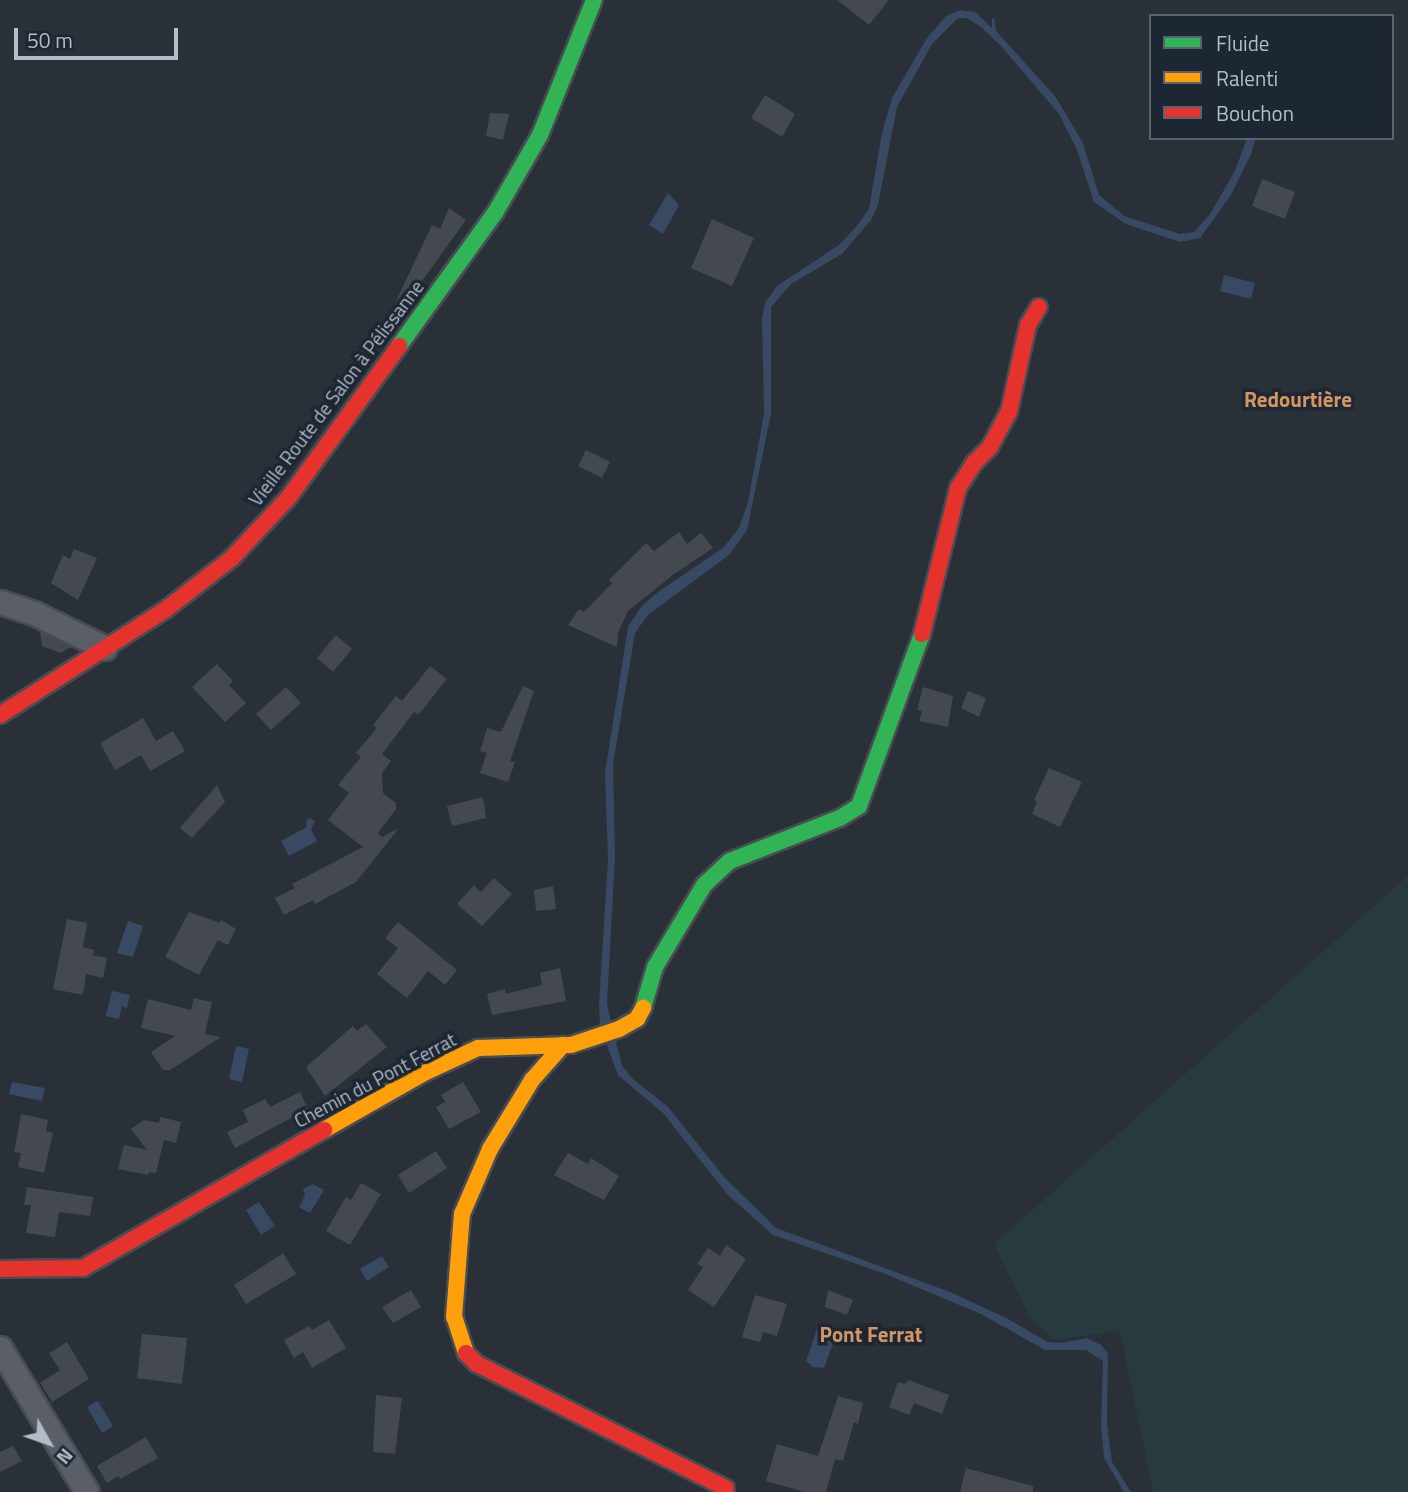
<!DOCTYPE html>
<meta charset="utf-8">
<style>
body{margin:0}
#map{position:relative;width:1408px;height:1492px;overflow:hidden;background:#2a3038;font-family:"Titillium Web",sans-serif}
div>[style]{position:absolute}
.green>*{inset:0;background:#273a3e}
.water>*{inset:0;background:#384963}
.building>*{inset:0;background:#444950}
.roads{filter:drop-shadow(2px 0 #484c53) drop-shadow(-2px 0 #484c53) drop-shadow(0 2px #484c53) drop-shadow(0 -2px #484c53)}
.street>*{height:23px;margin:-11.5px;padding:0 11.5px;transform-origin:11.5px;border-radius:11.5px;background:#5a5e66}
.fast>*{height:16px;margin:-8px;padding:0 8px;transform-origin:8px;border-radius:8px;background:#30b455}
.slow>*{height:16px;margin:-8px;padding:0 8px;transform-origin:8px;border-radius:8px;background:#ff9f0a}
.jam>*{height:16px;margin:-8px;padding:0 8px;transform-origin:8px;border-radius:8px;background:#e5322d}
span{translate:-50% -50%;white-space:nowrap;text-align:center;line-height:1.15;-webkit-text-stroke:7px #1d2633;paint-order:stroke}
.street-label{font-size:19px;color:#b4bcc9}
.neighbourhood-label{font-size:21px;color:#d59563;font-weight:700}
.legend{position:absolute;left:1149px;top:14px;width:245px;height:126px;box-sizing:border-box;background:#1d2633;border:2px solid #59626f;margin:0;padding:9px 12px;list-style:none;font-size:21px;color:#b4bcc9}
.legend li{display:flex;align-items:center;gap:14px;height:35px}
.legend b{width:35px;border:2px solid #59626f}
.north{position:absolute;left:14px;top:1408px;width:70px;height:70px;-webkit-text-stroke:5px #1d2633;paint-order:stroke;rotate:130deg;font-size:19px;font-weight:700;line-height:28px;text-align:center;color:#b4bcc9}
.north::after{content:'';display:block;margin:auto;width:24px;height:32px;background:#b4bcc9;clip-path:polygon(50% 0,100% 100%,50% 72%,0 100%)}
.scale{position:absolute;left:14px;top:28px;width:164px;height:32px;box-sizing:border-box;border:4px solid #b4bcc9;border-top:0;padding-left:9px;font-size:21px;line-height:24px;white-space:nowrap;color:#b4bcc9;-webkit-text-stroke:5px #1d2633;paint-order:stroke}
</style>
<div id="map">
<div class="green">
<div style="clip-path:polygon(1408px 876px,1408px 1492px,1153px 1492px,1120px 1331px,1054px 1340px,1030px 1318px,994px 1244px)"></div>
</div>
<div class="water">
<div style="clip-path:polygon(960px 10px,975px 12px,992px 28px,992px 18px,995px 20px,996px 31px,1055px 96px,1083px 143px,1099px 195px,1124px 216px,1180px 234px,1194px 232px,1210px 214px,1235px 171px,1247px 138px,1256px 138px,1251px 154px,1231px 195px,1200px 238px,1180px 242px,1126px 224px,1094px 202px,1077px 150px,1059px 114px,1001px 46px,980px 26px,966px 18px,958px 18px,932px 44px,897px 107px,878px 205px,871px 220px,842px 254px,791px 284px,771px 307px,771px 414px,747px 530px,729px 555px,648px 615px,635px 633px,613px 764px,615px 857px,607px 1004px,622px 1066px,633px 1079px,668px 1107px,725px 1178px,776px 1228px,950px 1292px,1006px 1318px,1048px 1342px,1061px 1343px,1087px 1338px,1101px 1345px,1108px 1354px,1107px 1424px,1112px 1462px,1131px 1492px,1124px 1492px,1104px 1458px,1101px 1425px,1103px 1361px,1086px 1350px,1045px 1350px,981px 1314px,883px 1273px,773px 1235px,727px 1194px,663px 1113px,618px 1075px,600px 1026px,599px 1003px,608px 860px,605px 773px,628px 627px,641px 607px,658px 592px,723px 548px,739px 528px,748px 502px,764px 414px,762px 317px,765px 303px,777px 286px,839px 245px,857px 226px,869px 208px,882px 133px,892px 98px,927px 38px,946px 16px)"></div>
<div style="clip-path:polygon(668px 193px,679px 205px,663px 234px,649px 225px)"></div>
<div style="clip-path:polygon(1224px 275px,1255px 283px,1251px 299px,1220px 291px)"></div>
<div style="clip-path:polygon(309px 818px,315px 821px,311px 829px,317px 841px,289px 856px,281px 841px,307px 827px,306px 822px)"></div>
<div style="clip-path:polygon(128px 921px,143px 926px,133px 957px,117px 953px)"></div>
<div style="clip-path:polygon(112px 991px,130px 995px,127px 1008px,122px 1006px,119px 1019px,106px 1016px)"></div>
<div style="clip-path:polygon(236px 1046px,249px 1049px,242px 1082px,229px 1079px)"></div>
<div style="clip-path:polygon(12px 1082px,45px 1088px,42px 1101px,9px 1094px)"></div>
<div style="clip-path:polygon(313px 1184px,324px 1190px,310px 1213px,299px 1207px,305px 1195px,303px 1189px)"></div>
<div style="clip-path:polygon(259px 1202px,275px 1226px,261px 1235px,246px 1210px)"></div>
<div style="clip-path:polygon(382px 1256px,389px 1267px,367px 1281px,360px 1269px)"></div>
<div style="clip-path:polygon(819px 1323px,838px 1330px,824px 1368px,813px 1367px,806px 1361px)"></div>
<div style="clip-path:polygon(98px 1401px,113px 1426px,102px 1433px,87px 1407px)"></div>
</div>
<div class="building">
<div style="clip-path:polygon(837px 0,889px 0,869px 25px)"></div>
<div style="clip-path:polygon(765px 95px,795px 114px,782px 137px,751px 118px)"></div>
<div style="clip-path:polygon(490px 113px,509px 114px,503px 140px,486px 136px)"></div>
<div style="clip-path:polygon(1262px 179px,1295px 192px,1285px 219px,1252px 206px)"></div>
<div style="clip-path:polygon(449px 208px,466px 220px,396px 317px,390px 314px,432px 225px,440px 229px)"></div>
<div style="clip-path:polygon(712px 219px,754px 238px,732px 286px,691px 268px)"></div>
<div style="clip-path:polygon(586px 450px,610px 462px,602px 478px,578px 466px)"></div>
<div style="clip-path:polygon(679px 532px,687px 544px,701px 533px,713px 548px,674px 574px,628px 611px,618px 633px,617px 647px,568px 625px,579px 609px,584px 612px,612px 583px,609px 580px,646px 543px,654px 551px)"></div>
<div style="clip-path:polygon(74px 549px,97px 558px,78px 600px,51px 583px,63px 555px,70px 559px)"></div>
<div style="clip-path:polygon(40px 631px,71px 647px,61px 653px,42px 646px)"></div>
<div style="clip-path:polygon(336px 635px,352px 649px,333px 672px,317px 658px)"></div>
<div style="clip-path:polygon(217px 664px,233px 681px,229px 685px,246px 703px,225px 722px,192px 687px)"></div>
<div style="clip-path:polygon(430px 666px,447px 679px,418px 715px,414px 712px,382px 754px,391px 761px,382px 773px,383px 793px,396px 803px,396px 809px,378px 833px,382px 837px,399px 828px,356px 882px,315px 904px,313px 900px,284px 915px,275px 898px,295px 888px,292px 884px,363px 847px,328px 820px,349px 793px,338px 785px,361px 757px,356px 753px,377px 728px,373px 725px,396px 696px,402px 701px)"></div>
<div style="clip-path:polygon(523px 686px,534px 691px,510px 761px,515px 762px,508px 782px,480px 773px,487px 753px,480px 751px,487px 728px,501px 732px)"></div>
<div style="clip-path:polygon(286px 687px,301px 703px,271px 730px,256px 714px)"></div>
<div style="clip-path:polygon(923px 687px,953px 696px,948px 727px,919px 721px,922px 711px,917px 710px)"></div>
<div style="clip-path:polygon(968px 691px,986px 698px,979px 717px,961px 708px)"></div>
<div style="clip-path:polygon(143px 718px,156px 741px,173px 731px,185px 751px,150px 771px,141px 755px,115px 770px,100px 743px)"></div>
<div style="clip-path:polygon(1049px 768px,1082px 782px,1060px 827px,1032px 814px,1037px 802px,1034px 800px)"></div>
<div style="clip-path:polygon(217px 785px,225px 802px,192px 838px,180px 828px)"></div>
<div style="clip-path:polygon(483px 797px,486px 818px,452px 826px,447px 806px)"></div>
<div style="clip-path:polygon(494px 878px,512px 894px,482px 926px,457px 904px,474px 885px,481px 892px)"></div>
<div style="clip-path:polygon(553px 886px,556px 909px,536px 911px,534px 890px)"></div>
<div style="clip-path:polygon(189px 912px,220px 923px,221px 920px,236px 929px,228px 945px,218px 940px,199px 975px,165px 957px)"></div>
<div style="clip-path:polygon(67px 919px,87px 923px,83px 947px,94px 950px,93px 955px,107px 958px,103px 978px,86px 974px,83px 995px,53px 989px)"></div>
<div style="clip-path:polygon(398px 922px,457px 970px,445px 985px,428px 971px,407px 998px,377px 974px,398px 948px,385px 938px)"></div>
<div style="clip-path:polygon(560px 968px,566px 1001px,492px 1015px,487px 994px,505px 989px,506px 994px,542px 985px,540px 973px)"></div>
<div style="clip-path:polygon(194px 998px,212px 1002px,205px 1034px,221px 1037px,170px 1070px,163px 1070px,151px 1052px,175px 1036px,141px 1028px,148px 999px,191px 1010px)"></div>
<div style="clip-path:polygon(366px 1024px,387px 1047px,325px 1096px,306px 1067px,353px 1026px,357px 1031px)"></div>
<div style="clip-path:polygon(463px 1082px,481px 1112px,449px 1129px,436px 1107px,445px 1102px,441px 1095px)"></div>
<div style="clip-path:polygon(300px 1092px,308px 1109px,235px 1148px,227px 1132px,248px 1122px,243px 1110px,265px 1099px,270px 1107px)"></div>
<div style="clip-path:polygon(21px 1114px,48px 1120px,46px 1131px,53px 1133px,44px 1173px,18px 1167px,21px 1153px,14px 1152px)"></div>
<div style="clip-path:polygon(160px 1117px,181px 1122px,176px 1143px,164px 1140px,156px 1173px,149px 1172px,148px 1175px,118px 1169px,124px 1145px,147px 1150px,131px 1129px,144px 1120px,159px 1123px)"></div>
<div style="clip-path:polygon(436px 1151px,447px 1168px,409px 1193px,398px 1175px)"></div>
<div style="clip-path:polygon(568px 1153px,588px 1164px,591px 1158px,619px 1176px,604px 1200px,554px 1175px)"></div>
<div style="clip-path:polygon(361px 1183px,381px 1194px,350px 1245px,326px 1231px,346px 1197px,351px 1200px)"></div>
<div style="clip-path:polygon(27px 1187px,93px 1197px,90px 1216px,59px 1212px,55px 1237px,26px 1233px,31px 1205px,24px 1205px)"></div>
<div style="clip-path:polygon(726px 1245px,746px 1259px,714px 1307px,688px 1290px,703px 1267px,697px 1264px,708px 1248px,720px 1256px)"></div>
<div style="clip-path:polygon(283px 1253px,296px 1274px,246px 1304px,234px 1285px)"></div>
<div style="clip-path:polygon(411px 1290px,421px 1307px,393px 1323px,382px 1307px)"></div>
<div style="clip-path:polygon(828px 1290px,853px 1300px,847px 1315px,825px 1307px)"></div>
<div style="clip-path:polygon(755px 1295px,787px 1304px,777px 1336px,763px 1332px,760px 1342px,742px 1337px)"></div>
<div style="clip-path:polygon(329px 1320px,346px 1348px,312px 1368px,303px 1352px,294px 1358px,284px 1340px,309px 1326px,312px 1330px)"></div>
<div style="clip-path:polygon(142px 1334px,187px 1338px,182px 1384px,137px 1378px)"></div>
<div style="clip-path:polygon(67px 1342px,89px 1379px,52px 1402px,40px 1383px,60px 1370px,49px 1353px)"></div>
<div style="clip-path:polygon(908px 1380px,949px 1395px,942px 1414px,914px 1403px,909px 1415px,889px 1407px,898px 1382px,906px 1384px)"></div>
<div style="clip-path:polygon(376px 1395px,402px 1398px,395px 1454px,373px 1452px)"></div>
<div style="clip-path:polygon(838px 1396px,863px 1403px,858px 1424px,854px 1422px,843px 1461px,835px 1459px,826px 1492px,805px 1492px,766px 1481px,777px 1444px,818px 1456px)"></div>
<div style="clip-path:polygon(146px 1437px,158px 1458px,120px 1479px,118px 1476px,107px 1483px,97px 1466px)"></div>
<div style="clip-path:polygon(13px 1446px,22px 1461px,0 1472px,0 1452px)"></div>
<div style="clip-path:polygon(966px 1468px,1033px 1486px,1033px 1492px,960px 1492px)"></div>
</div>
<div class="roads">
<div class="street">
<div style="left:0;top:602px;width:36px;rotate:18deg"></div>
<div style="left:34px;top:613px;width:79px;rotate:26.2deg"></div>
<div style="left:0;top:1348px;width:168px;rotate:58.9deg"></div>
</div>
<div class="fast">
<div style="left:399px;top:346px;width:164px;rotate:-54.2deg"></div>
<div style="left:495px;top:213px;width:90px;rotate:-60deg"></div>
<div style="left:540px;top:135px;width:145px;rotate:-68.2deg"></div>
<div style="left:643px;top:1008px;width:43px;rotate:-73.7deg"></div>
<div style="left:655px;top:967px;width:96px;rotate:-59.1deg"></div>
<div style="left:704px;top:885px;width:35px;rotate:-43deg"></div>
<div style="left:730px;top:861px;width:118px;rotate:-21.4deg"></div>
<div style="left:840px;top:818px;width:22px;rotate:-32deg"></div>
<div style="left:859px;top:806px;width:183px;rotate:-69.9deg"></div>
</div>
<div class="slow">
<div style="left:324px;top:1130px;width:115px;rotate:-29.7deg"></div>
<div style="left:424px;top:1073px;width:60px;rotate:-24.8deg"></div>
<div style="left:478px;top:1048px;width:93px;rotate:-1.8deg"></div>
<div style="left:571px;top:1045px;width:51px;rotate:-18.4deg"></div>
<div style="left:619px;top:1029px;width:21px;rotate:-29deg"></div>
<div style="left:637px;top:1019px;width:13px;rotate:-61deg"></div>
<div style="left:466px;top:1353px;width:38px;rotate:-108deg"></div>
<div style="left:454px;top:1317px;width:103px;rotate:-85.6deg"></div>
<div style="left:462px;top:1214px;width:71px;rotate:-66.7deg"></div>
<div style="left:490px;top:1149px;width:81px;rotate:-58.7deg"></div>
<div style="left:532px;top:1080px;width:47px;rotate:-48.5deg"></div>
</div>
<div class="jam">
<div style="left:922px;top:634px;width:150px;rotate:-76.1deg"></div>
<div style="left:958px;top:488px;width:30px;rotate:-57deg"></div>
<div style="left:974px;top:463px;width:23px;rotate:-45deg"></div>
<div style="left:990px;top:447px;width:40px;rotate:-62deg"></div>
<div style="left:1009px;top:412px;width:89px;rotate:-77.7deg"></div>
<div style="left:1028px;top:325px;width:21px;rotate:-59deg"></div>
<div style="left:0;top:715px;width:196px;rotate:-32.5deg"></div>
<div style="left:165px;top:610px;width:85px;rotate:-37.8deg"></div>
<div style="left:232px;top:558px;width:83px;rotate:-46.9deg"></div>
<div style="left:289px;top:497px;width:187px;rotate:-53.9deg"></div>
<div style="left:0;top:1269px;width:83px;rotate:-0.7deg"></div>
<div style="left:83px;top:1268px;width:278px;rotate:-29.8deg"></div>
<div style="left:466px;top:1353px;width:16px;rotate:45deg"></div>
<div style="left:477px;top:1364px;width:278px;rotate:26.5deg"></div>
</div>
</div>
<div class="street-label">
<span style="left:336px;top:393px;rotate:-53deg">Vieille Route de Salon à Pélissanne</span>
<span style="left:375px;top:1080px;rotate:-28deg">Chemin du Pont Ferrat</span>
</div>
<div class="neighbourhood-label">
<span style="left:1298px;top:399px">Redourtière</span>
<span style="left:871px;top:1334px">Pont Ferrat</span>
</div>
<ul class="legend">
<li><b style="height:9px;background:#30b455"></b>Fluide</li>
<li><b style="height:9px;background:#ff9f0a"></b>Ralenti</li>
<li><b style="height:9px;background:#e5322d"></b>Bouchon</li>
</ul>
<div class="north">N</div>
<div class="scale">50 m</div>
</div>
